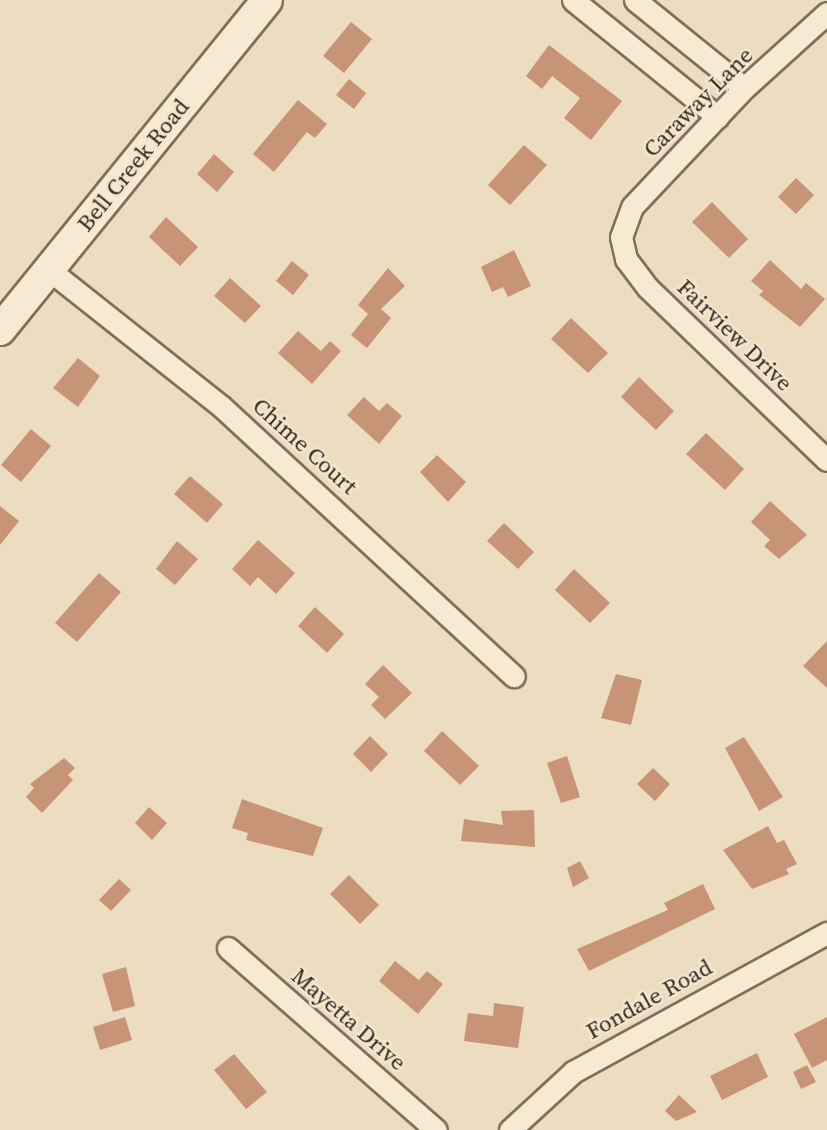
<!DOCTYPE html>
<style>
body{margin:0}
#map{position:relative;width:827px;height:1130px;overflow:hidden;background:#ecdcc0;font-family:"Source Serif 4",serif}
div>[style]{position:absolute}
.building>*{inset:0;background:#c89477}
.roads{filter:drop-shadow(2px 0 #846d59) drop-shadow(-2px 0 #846d59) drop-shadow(0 2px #846d59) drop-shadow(0 -2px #846d59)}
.street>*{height:21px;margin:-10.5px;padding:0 10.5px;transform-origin:10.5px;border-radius:10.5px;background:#f7ead3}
.secondary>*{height:30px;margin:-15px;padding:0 15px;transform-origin:15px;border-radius:15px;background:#f7ead3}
span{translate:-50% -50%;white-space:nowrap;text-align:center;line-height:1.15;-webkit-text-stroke:5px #f3e7cf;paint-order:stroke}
.street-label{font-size:23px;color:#34271d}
</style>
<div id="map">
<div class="building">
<div style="clip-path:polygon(351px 22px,372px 39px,344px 73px,323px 56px)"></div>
<div style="clip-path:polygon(549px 45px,622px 101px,591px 140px,564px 118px,580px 98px,552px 76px,542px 89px,526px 76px)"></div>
<div style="clip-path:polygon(349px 79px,366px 93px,354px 109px,336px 95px)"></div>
<div style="clip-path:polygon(298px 100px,327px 124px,315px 138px,307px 132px,274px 172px,253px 154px)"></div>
<div style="clip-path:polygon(524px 145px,547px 165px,510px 205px,488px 185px)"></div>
<div style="clip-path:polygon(214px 154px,234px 172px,217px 192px,197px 174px)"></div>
<div style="clip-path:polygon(796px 178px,814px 195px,796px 214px,778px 197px)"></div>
<div style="clip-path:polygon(712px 202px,748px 239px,729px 258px,692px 222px)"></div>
<div style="clip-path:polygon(166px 217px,198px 247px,180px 266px,149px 237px)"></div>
<div style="clip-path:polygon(514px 250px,531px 286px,508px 297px,503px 287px,492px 292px,481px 267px)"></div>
<div style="clip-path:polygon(770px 260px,801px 289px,806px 283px,825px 299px,800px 327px,759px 295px,763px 291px,751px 281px)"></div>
<div style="clip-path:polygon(292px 261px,309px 275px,293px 295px,276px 281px)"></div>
<div style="clip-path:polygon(388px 268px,405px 286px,381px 309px,391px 318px,367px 348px,351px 335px,368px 314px,358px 305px)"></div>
<div style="clip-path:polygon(230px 278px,261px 306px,245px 323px,214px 296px)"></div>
<div style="clip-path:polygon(571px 318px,608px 353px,588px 373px,551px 339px)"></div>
<div style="clip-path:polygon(298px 331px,321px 351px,330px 341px,341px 351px,312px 384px,278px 353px)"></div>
<div style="clip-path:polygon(78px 358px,100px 376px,78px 407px,53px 388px)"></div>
<div style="clip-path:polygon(639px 377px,674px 411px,656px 430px,621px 397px)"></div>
<div style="clip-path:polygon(364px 397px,379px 411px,387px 403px,402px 416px,379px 444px,347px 415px)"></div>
<div style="clip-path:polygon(31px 429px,51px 446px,21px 482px,1px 465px)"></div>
<div style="clip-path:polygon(706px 433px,744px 469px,725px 490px,686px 454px)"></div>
<div style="clip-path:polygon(437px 455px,466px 482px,448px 502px,420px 472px)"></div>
<div style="clip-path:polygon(190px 476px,223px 504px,207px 523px,174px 494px)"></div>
<div style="clip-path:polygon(770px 501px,807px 535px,779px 559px,764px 546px,770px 540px,751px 522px)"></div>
<div style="clip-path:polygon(0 506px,19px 521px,0 545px)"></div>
<div style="clip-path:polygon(504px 523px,534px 552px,518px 569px,487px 541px)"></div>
<div style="clip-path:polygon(258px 540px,295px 573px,276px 594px,258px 577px,250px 586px,232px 569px)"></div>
<div style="clip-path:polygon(177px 541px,198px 559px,175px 585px,156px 569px)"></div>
<div style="clip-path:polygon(574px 569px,610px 603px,590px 623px,555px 590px)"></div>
<div style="clip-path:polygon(99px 573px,121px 592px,77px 642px,55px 623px)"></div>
<div style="clip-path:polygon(315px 607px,344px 634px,327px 653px,298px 626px)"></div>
<div style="clip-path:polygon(827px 641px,827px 688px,803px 666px)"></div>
<div style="clip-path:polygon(383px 665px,412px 693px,385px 719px,371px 705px,379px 697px,365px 684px)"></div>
<div style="clip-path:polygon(616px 674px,642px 680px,631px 725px,601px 718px)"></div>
<div style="clip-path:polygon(442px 731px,479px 766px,460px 785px,424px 751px)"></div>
<div style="clip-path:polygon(370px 736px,388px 754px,371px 772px,353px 754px)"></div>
<div style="clip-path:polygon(744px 737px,783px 797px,759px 811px,725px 748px)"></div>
<div style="clip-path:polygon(567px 756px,580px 797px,561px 803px,547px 763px)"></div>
<div style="clip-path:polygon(64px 758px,75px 768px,68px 775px,73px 780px,42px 813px,26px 797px,34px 788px,30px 784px)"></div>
<div style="clip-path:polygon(653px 768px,670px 784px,655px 801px,637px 784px)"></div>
<div style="clip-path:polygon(242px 799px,323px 828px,313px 856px,246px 840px,248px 833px,232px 828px)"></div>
<div style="clip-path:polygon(149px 807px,167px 823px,152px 840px,135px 823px)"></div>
<div style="clip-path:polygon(534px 810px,535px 847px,461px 841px,464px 819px,503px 825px,501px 811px)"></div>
<div style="clip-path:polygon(768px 826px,777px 843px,784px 840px,797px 864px,786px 869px,789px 874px,752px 889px,723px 850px)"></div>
<div style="clip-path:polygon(580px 861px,589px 878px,573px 887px,567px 868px)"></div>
<div style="clip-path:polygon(349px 875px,379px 905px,360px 924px,330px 894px)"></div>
<div style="clip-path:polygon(119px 879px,131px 890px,111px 911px,99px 900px)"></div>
<div style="clip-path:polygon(703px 884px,715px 909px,589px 971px,577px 949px,668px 910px,664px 903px)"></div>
<div style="clip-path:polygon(395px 961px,419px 980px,427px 971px,443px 984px,418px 1014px,379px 981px)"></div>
<div style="clip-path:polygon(126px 967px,135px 1006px,113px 1012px,102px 974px)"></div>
<div style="clip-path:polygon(494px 1003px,524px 1007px,518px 1048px,464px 1041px,468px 1013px,493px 1016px)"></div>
<div style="clip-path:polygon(125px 1017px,132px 1040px,100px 1050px,93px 1027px)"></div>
<div style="clip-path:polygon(827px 1017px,827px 1060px,812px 1068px,794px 1034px)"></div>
<div style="clip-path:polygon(757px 1053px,768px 1077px,722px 1100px,710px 1076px)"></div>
<div style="clip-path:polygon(234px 1054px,267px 1092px,246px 1109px,214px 1070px)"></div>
<div style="clip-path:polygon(807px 1065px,816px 1082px,801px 1089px,793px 1072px)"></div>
<div style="clip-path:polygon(679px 1095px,697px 1112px,676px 1121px,665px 1111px)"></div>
</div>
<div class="roads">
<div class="street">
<div style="left:573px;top:0;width:186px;rotate:38.9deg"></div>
<div style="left:635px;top:0;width:140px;rotate:38.9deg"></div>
<div style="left:827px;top:13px;width:112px;rotate:137.9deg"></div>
<div style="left:744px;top:88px;width:163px;rotate:133.3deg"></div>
<div style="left:632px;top:207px;width:32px;rotate:110deg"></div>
<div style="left:621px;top:237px;width:23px;rotate:77deg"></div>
<div style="left:626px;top:259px;width:36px;rotate:53deg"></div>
<div style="left:648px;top:288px;width:248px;rotate:43.9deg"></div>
<div style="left:48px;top:269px;width:222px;rotate:38.4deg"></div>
<div style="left:222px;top:407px;width:397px;rotate:42.7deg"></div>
<div style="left:228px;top:948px;width:276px;rotate:41.2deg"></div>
<div style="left:510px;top:1130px;width:86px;rotate:-42.6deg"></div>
<div style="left:573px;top:1072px;width:290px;rotate:-28.7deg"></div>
</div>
<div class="secondary">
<div style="left:0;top:330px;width:424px;rotate:-51deg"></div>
</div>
</div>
<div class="street-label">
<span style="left:698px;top:102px;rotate:-45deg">Caraway Lane</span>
<span style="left:133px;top:165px;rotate:-51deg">Bell Creek Road</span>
<span style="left:735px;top:335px;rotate:44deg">Fairview Drive</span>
<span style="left:305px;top:446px;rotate:42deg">Chime Court</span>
<span style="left:649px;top:999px;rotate:-29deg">Fondale Road</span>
<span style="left:349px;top:1019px;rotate:41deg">Mayetta Drive</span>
</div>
</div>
